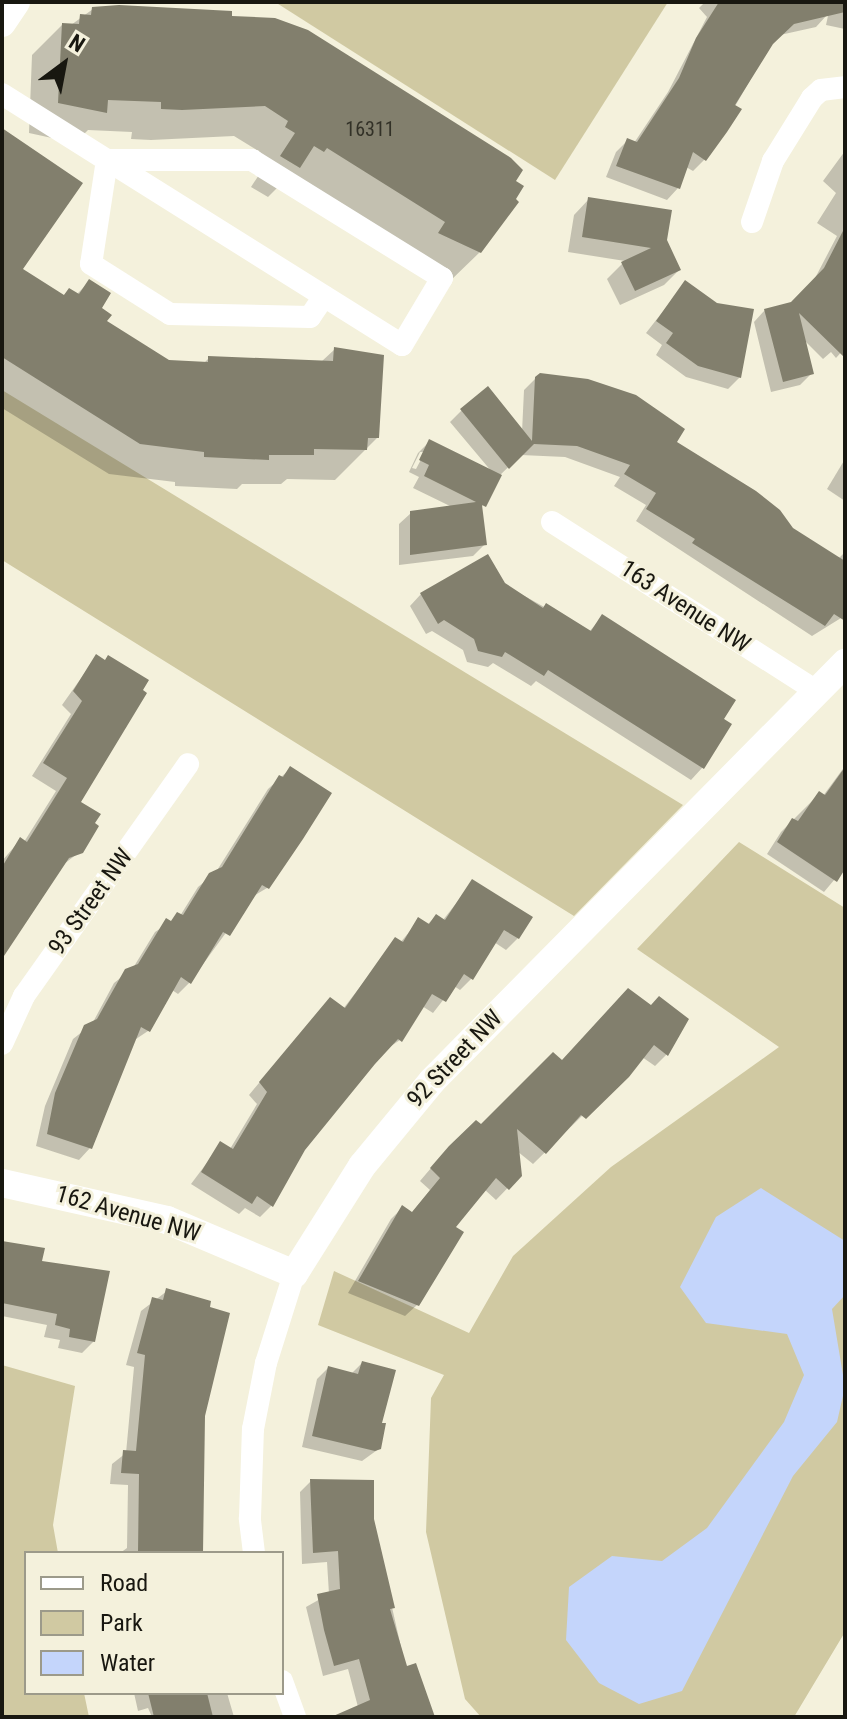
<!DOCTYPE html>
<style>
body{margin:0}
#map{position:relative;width:847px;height:1719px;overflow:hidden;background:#f4f1dc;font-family:"Roboto Condensed",sans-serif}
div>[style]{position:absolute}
.green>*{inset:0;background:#d0c9a2}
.water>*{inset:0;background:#c4d5fb}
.shadow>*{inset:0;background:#0003}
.building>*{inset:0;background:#827f6d}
.minor>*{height:22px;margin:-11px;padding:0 11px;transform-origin:11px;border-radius:11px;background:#fff}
.tertiary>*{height:28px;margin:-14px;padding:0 14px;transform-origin:14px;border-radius:14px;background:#fff}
span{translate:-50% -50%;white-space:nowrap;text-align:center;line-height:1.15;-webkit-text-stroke:6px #f4f1dc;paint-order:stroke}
.number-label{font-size:20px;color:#323127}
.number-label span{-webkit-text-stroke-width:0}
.street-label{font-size:24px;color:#181710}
.frame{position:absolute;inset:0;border:4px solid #181710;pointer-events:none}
.legend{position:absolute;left:24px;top:1551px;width:260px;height:144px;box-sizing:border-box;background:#f4f1dc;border:2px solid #9c9a8a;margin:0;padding:10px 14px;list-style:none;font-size:24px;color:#181710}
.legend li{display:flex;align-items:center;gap:16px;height:40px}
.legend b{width:40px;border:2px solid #9c9a8a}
.north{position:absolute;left:24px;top:24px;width:80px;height:80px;-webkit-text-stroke:6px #f4f1dc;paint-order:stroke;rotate:32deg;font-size:22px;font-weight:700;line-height:32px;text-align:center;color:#181710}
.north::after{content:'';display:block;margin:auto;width:28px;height:36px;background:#181710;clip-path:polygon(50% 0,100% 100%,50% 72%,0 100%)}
</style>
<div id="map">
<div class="green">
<div style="clip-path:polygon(275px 2px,668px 2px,555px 180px)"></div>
<div style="clip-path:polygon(2px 390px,310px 578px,683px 805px,574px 916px,2px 560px)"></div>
<div style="clip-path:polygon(739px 842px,845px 908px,845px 1632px,794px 1717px,481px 1717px,465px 1699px,426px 1532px,431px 1398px,444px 1375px,318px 1325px,334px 1271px,469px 1333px,513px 1256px,611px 1167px,779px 1047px,637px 949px)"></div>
<div style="clip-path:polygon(2px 1365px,75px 1386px,53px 1525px,58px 1553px,26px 1553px,26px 1693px,84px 1693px,89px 1717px,2px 1717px)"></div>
</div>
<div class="water">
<div style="clip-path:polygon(761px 1188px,845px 1241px,845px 1295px,832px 1309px,845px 1387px,837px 1422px,793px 1476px,682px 1691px,639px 1704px,599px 1683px,566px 1640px,569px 1587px,612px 1556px,662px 1561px,707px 1528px,784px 1422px,804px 1375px,787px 1334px,706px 1323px,680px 1287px,716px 1217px)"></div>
</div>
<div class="shadow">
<div style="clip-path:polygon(705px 2px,824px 2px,827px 15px,816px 27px,780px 35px,771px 44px,704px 160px,693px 171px,686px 167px,678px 188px,667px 200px,606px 177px,616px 152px,627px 141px,634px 143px,668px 92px,707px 17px,699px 8px)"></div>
<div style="clip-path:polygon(831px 2px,845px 2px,845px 29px,826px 25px)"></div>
<div style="clip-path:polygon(93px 9px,230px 18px,480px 252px,449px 282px,287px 178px,268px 197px,251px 187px,266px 164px,260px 152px,234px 136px,151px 140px,131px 139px,132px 132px,88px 130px,75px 143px,29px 133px,32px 55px,62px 25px,71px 25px)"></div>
<div style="clip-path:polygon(2px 136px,20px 270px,63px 296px,69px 290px,76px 295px,89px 282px,105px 322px,168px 362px,203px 364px,209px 358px,321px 362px,335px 349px,377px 438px,335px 480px,287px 479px,281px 484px,242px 484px,237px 489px,175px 486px,175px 482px,109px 474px,2px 408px)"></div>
<div style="clip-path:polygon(845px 151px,845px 348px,836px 358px,831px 352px,823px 359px,804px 340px,812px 373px,800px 385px,771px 392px,754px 322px,765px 310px,791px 304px,813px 282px,837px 236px,817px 223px,836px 193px,823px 181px)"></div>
<div style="clip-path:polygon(589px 199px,665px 240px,679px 270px,664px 285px,620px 305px,607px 279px,625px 261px,568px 252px,574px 215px)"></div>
<div style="clip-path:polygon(685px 283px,740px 377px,728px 389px,686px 377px,656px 355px,662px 345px,646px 333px)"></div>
<div style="clip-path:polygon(evenodd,536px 378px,674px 442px,791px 529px,838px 559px,845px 552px,841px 618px,812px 636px,636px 521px,646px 505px,614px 486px,620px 477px,565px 457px,521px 455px,499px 476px,480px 510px,485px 544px,473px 556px,399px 565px,399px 524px,411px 513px,452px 507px,413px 488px,419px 477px,409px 472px,418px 453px,430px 441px,492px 472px,450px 422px,462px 410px,522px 432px,524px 390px,536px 378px,420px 452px,425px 452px,416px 469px,412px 468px,420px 452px)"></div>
<div style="clip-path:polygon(845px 459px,845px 501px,827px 489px)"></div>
<div style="clip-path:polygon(503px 584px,589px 632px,602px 617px,730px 724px,702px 768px,691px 780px,536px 681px,531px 686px,493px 663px,488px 667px,467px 662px,463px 650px,432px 631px,426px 634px,410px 606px,421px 594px)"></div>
<div style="clip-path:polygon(96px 657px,78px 802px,81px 851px,60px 867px,2px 955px,2px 861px,20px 840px,24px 842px,56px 791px,32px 776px,71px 714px,62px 705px)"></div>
<div style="clip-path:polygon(845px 766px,845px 867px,824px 892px,767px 854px,781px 832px,819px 794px,823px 796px)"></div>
<div style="clip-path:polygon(290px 769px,329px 793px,267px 888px,252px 897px,190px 982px,178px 994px,172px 990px,148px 1031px,133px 1041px,90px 1148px,79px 1160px,36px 1146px,45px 1106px,73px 1039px,92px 1024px,114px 983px,133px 968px,155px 932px,180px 916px,198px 887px,216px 872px,268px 789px)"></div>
<div style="clip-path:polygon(473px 882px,518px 938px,506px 950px,494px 942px,472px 978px,460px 990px,454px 986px,433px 1013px,422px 1006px,400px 1040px,385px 1050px,303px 1149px,272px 1205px,260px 1217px,245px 1208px,239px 1214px,191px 1184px,221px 1144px,230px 1149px,257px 1104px,249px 1095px,319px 1011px,343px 1009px,396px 940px,400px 943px,419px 920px,427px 925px,436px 916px,443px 920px)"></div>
<div style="clip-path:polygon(650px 1007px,686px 1019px,666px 1055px,655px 1066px,642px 1057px,533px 1164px,517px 1151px,520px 1175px,496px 1200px,484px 1189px,453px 1227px,417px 1305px,405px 1316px,348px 1293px,391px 1219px,402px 1208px,411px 1214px,430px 1190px,420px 1181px,437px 1161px,561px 1063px)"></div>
<div style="clip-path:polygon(2px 1244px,39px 1263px,94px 1341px,82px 1353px,58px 1348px,60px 1340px,44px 1337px,47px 1325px,2px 1316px)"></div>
<div style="clip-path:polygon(167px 1291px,203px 1416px,201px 1553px,120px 1553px,127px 1548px,128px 1485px,110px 1484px,112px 1464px,126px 1453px,134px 1367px,126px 1365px,141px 1311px)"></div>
<div style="clip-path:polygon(362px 1363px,379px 1424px,380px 1448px,362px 1461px,302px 1447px,317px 1379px,328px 1368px,351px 1374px)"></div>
<div style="clip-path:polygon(311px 1481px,372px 1519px,406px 1669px,432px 1717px,344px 1717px,358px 1707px,348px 1669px,323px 1676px,306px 1607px,329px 1594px,327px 1562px,302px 1564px,300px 1492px)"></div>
<div style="clip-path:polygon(134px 1693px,227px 1693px,234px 1717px,152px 1717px,148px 1708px,138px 1711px)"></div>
</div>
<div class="building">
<div style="clip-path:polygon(719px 2px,845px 2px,845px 12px,794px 24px,773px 44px,735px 105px,742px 109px,727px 132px,706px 161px,693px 152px,680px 189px,616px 166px,627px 138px,637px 142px,679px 78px,696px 38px)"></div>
<div style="clip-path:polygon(119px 5px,232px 11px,232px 16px,275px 18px,308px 30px,511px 158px,523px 170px,516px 181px,524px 186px,516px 199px,519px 202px,481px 253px,438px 233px,445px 222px,327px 148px,324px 152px,314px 146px,300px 168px,280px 156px,295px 133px,285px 127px,288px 121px,265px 106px,182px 110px,161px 109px,161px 102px,108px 100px,107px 113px,58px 103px,62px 23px,79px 24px,80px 14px,91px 15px,92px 7px)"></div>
<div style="clip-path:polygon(2px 128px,83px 183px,23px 269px,64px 295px,69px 288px,79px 294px,89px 279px,111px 293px,102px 308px,112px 315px,107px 321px,169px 360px,208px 362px,208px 356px,333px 361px,334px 347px,384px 355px,379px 438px,368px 438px,367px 450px,314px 449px,314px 455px,269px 455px,269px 460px,204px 457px,204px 452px,140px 444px,2px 357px)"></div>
<div style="clip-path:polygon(588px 197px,672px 210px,667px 240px,681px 270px,635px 291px,621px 262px,651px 248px,582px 237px)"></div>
<div style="clip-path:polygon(845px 227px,845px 358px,799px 313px,814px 374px,783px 382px,764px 309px,791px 302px,824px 268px)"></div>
<div style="clip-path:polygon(685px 280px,717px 303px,754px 309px,741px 378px,698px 366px,666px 343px,673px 333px,656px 321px)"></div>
<div style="clip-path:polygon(540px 373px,588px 379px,636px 395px,685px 429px,677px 442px,756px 491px,780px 510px,793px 528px,845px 561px,845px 621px,834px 614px,825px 626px,692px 543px,695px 539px,646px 509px,656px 493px,624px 474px,630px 465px,577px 446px,534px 444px,509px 469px,460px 409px,488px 386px,532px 441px,535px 377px)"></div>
<div style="clip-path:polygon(429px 439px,502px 475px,486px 507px,482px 505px,487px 545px,410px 555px,410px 511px,476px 502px,424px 476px,429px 465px,419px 460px)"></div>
<div style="clip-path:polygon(488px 554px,505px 583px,543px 608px,546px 603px,591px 631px,602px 614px,736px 700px,724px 719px,732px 724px,704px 769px,548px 670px,544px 676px,505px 652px,502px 657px,478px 651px,474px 639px,444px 620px,438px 624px,420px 593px)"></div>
<div style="clip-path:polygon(96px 654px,105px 660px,108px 655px,149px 680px,143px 690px,147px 693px,81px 802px,101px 814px,95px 823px,99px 826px,83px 853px,69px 858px,2px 959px,2px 867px,20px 837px,27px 842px,67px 778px,43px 763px,82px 701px,73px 691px)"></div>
<div style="clip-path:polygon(290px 766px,332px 793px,303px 839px,269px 889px,262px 885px,230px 936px,223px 932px,191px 984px,181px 977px,150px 1032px,141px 1027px,92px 1149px,47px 1134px,55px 1093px,84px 1025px,97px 1019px,125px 969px,138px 964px,166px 918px,171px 921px,177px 912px,183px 915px,209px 873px,222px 867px,279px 775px,283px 777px)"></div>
<div style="clip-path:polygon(845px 767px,845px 869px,837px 882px,777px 842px,792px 818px,798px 821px,819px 791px,825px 795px)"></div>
<div style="clip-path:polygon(472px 879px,533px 917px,519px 939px,504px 930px,473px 980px,464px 974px,446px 1002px,432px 994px,402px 1042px,398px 1039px,375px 1064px,305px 1150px,273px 1207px,257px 1196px,252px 1204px,201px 1172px,220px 1141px,233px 1149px,267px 1092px,259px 1082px,330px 997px,345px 1008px,395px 937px,403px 942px,418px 917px,429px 924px,436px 914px,445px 920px)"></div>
<div style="clip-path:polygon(628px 988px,651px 1005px,659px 996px,689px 1019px,668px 1056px,654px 1045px,629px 1077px,586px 1119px,581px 1115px,546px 1154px,517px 1129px,522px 1176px,509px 1190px,496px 1178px,456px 1227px,464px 1232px,419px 1306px,358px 1281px,402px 1205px,412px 1212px,440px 1178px,430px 1168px,449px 1146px,476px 1120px,481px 1124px,553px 1052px,562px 1060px)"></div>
<div style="clip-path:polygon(2px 1241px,45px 1248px,42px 1261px,110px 1271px,95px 1342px,69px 1337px,70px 1329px,55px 1325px,57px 1314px,2px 1303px)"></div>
<div style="clip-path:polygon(166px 1288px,211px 1301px,210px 1307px,230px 1313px,205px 1416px,203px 1553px,138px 1553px,139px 1474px,121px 1473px,123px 1450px,136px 1451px,145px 1355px,137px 1353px,152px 1297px,163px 1300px)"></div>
<div style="clip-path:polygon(362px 1361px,396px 1370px,382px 1423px,386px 1423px,381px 1449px,375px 1451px,312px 1436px,328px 1366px,358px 1374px)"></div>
<div style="clip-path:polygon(310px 1479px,374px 1480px,374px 1519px,395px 1608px,390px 1609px,407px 1666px,416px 1663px,435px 1717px,331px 1717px,370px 1700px,359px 1659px,334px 1666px,324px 1630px,317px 1594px,340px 1589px,338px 1551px,313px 1553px)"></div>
<div style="clip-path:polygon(148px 1693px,207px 1693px,213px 1717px,154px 1717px)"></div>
</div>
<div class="minor">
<div style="left:2px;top:94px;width:124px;rotate:32.2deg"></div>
<div style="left:107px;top:160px;width:348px;rotate:32.1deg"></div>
<div style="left:402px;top:345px;width:78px;rotate:-59.2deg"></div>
<div style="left:442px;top:278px;width:224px;rotate:-148.2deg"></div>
<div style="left:252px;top:160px;width:145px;rotate:180deg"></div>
<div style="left:107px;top:160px;width:105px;rotate:98.7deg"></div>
<div style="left:91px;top:264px;width:93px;rotate:32.3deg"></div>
<div style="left:170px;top:314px;width:140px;rotate:1.2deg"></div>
<div style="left:310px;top:317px;width:25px;rotate:-56deg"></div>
<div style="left:752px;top:222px;width:65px;rotate:-71deg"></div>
<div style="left:773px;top:161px;width:74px;rotate:-58.2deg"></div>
<div style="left:812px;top:98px;width:12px;rotate:-42deg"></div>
<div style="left:821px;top:90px;width:24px;rotate:-7deg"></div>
<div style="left:552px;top:522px;width:316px;rotate:32.6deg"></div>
<div style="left:2px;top:1044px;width:53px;rotate:-65.4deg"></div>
<div style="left:24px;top:996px;width:284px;rotate:-54.7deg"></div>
<div style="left:254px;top:1553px;width:35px;rotate:-97deg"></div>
<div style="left:250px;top:1518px;width:89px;rotate:-88.1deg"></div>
<div style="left:253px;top:1429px;width:67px;rotate:-78.9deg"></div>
<div style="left:266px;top:1363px;width:93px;rotate:-72.5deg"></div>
<div style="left:282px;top:1681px;width:38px;rotate:70deg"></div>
</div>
<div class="tertiary">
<div style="left:2px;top:23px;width:25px;rotate:-56deg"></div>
<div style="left:2px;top:1183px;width:169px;rotate:12.6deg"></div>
<div style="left:167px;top:1220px;width:138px;rotate:23deg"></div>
<div style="left:294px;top:1274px;width:128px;rotate:-57.8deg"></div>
<div style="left:362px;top:1166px;width:110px;rotate:-50.5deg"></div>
<div style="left:432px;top:1081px;width:588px;rotate:-45.34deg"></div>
</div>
<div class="number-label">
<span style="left:370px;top:129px">16311</span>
</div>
<div class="street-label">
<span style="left:685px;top:607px;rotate:33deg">163 Avenue NW</span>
<span style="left:91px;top:902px;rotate:-54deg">93 Street NW</span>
<span style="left:455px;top:1059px;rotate:-46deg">92 Street NW</span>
<span style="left:128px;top:1214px;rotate:16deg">162 Avenue NW</span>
</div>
<div class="frame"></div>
<ul class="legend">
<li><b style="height:10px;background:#fff"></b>Road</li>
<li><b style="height:22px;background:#d0c9a2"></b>Park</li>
<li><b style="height:22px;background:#c4d5fb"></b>Water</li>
</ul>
<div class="north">N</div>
</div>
